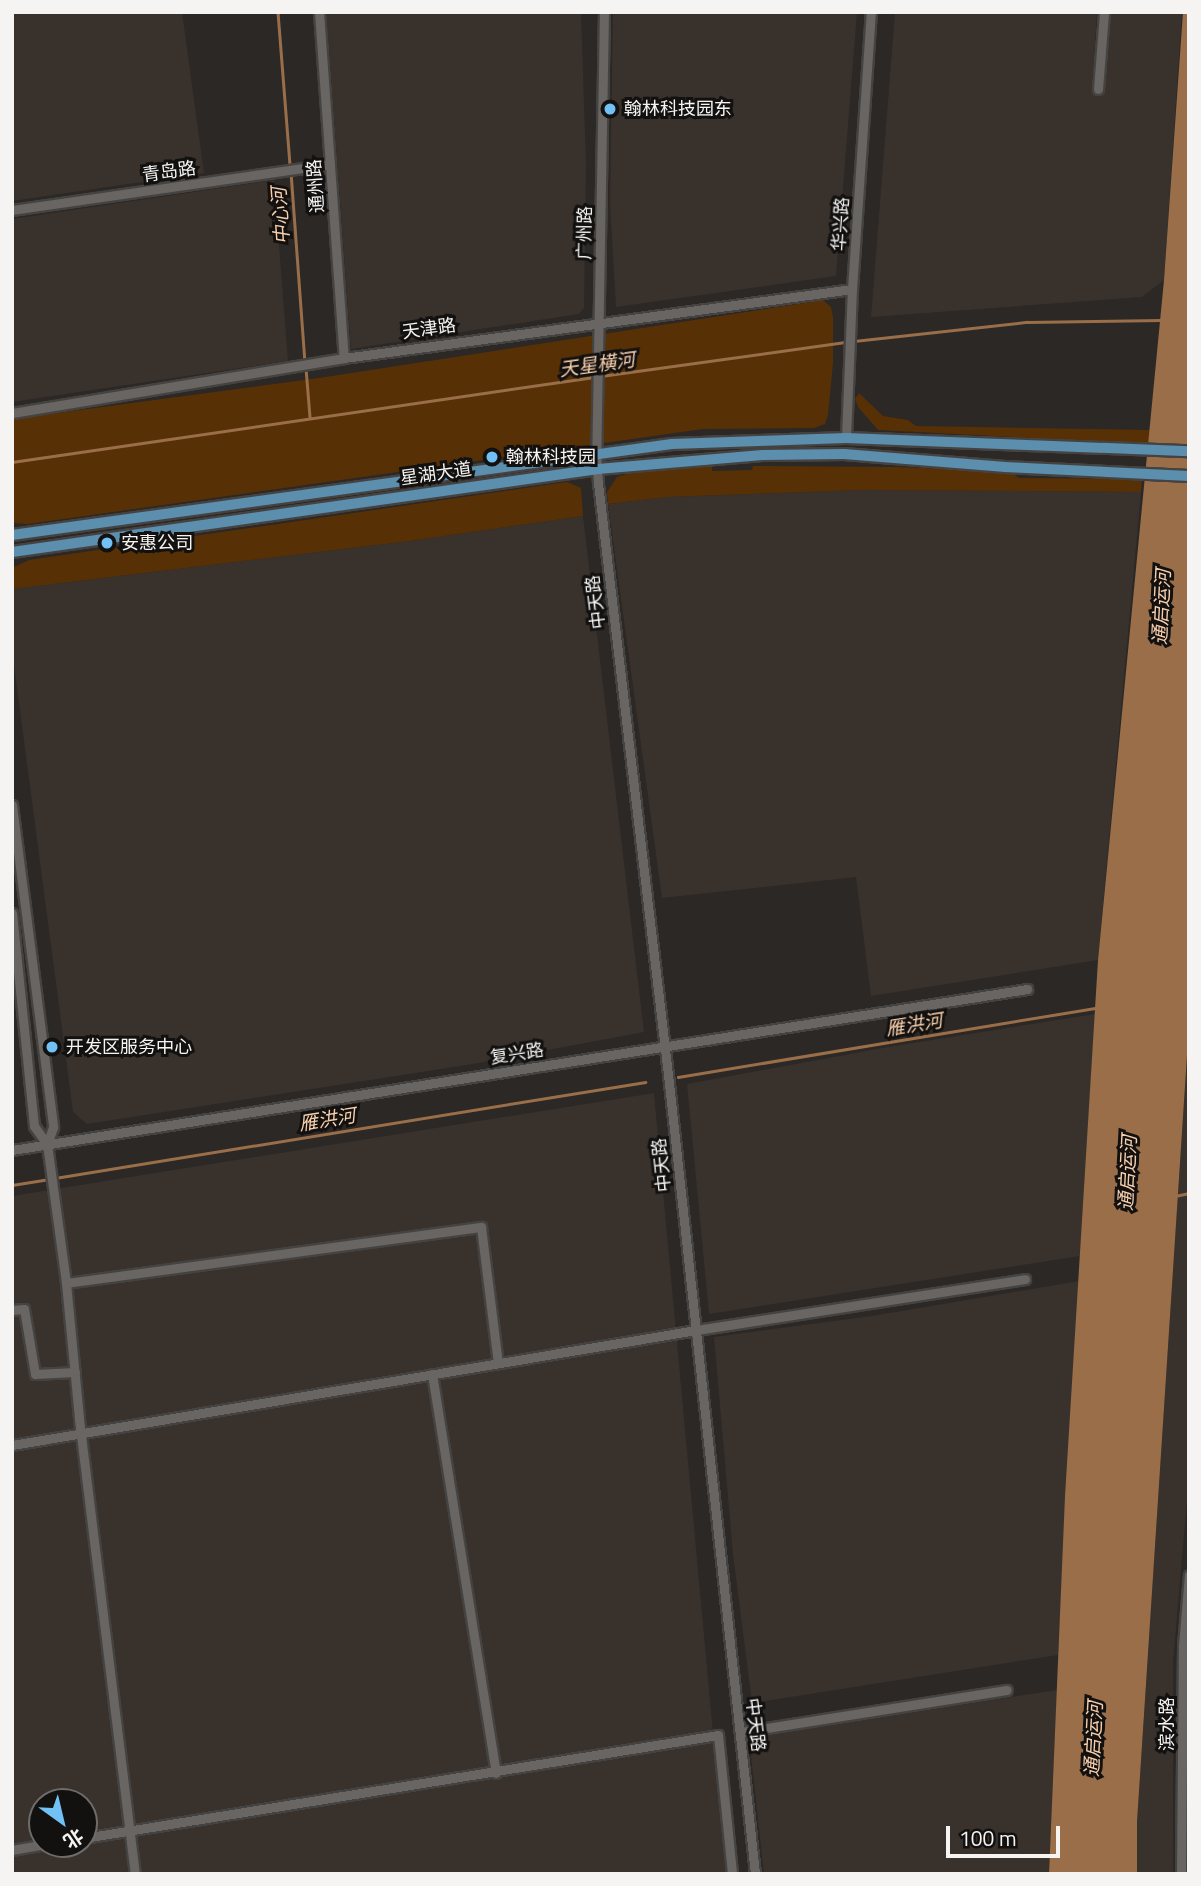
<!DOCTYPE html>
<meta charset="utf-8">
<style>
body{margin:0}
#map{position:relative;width:1201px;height:1886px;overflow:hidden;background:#2b2826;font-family:"Titillium Web","Noto Sans SC",sans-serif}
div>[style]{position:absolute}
.built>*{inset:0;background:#39312b}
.green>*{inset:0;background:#573006}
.water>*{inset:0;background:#9a6e48}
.stream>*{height:2.5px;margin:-1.25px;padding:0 1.25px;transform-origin:1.25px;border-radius:1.25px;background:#9a6e48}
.roads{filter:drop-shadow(2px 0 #454341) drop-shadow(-2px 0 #454341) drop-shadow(0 2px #454341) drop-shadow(0 -2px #454341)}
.minor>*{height:9px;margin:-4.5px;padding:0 4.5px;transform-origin:4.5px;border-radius:4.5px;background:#686562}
.major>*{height:10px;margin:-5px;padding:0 5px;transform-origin:5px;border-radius:5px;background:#5c8eae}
.dots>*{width:19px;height:19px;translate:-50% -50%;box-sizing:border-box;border:4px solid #121110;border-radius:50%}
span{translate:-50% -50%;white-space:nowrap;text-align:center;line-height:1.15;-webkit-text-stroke:6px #121110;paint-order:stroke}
.poi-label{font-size:18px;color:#f5f4f2}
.left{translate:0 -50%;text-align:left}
.street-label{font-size:18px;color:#f5f4f2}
.water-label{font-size:19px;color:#f8cfad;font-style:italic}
.frame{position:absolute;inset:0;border:14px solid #f5f4f2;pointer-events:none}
.north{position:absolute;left:28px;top:1788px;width:70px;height:70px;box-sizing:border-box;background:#121110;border:2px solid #6d6c6a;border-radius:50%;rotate:146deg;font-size:19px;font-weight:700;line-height:28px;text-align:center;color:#f5f4f2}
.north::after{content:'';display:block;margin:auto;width:24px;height:32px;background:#72c1f5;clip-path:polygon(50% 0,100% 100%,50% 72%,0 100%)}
.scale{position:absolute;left:946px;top:1826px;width:114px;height:32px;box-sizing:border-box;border:4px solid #f5f4f2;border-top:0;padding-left:9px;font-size:21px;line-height:24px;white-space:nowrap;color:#f5f4f2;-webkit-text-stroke:5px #121110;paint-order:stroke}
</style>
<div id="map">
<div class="built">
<div style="clip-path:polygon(12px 12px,182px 12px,204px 173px,12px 201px)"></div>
<div style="clip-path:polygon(326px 12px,581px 12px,586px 164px,584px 308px,579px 314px,351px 349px)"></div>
<div style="clip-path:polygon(613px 12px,857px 12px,836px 276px,616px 307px,610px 204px)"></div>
<div style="clip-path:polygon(895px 12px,1097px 12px,1092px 92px,1103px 93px,1111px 12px,1182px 12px,1164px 280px,1142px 297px,871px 317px)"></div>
<div style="clip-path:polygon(274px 180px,288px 361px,12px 402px,12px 219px)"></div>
<div style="clip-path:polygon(862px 490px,1141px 492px,1098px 960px,871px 996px,856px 877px,662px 898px,608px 504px,667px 497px)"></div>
<div style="clip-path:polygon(583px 516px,644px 1032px,473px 1064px,87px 1124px,73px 1112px,12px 650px,12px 589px,410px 541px)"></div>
<div style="clip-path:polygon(1095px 1014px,1080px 1256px,709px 1314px,687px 1084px,888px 1047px)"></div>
<div style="clip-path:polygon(1189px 1025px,1189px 1478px,1173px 1663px,1173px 1874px,1137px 1874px,1137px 1822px)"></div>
<div style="clip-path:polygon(evenodd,654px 1093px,726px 1874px,12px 1874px,12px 1196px,654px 1093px,42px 1802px,84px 1802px,84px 1844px,42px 1844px,42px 1802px)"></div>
<div style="clip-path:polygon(1079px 1281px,1058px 1655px,752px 1703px,733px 1554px,714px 1337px,872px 1316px)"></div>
<div style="clip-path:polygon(1057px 1690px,1049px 1874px,764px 1874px,751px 1756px,759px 1739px,767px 1735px)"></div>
</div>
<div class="green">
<div style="clip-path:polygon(823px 300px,831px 307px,833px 317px,833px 363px,828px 415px,825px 424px,814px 428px,703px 429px,28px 524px,12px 523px,12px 419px,319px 378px)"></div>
<div style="clip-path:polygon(859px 393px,883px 416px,908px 420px,916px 426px,1151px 430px,1148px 444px,878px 430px,858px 407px,855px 399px)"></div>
<div style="clip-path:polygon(712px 465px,712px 471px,752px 470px,753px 466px,895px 467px,1009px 471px,1019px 478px,1142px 479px,1141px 492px,862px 490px,667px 497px,608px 504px,607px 492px,617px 477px,633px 472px)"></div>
<div style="clip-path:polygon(567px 482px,581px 488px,583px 516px,410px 541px,12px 589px,12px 568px,29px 560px)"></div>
</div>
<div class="water">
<div style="clip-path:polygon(1183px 12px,1189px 12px,1189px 1025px,1137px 1822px,1137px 1874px,1049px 1874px,1065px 1496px,1098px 960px,1164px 280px)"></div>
</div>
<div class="stream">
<div style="left:278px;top:12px;width:154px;rotate:85.5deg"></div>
<div style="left:291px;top:172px;width:190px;rotate:85.8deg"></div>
<div style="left:854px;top:341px;width:174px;rotate:-6.3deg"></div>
<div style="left:1027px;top:322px;width:134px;rotate:-0.9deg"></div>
<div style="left:306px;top:368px;width:49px;rotate:85.3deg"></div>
<div style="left:601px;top:376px;width:248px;rotate:-7.9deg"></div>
<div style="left:12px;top:462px;width:588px;rotate:-8.31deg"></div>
<div style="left:678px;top:1077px;width:424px;rotate:-9.4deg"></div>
<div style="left:55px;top:1178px;width:598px;rotate:-9.24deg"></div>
<div style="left:12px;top:1185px;width:36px;rotate:-9deg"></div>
<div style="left:1175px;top:1196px;width:14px;rotate:-12deg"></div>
</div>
<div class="roads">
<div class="minor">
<div style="left:319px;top:12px;width:347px;rotate:85.9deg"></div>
<div style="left:604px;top:12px;width:442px;rotate:91deg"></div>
<div style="left:596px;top:454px;width:29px;rotate:86deg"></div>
<div style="left:598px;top:483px;width:604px;rotate:83.25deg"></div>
<div style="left:669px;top:1083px;width:796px;rotate:83.79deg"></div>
<div style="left:1098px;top:89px;width:77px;rotate:-85.5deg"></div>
<div style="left:12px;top:210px;width:321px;rotate:-8.2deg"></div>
<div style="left:12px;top:413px;width:337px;rotate:-9.4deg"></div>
<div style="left:344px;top:358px;width:513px;rotate:-7.73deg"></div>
<div style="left:846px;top:438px;width:149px;rotate:-87.7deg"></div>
<div style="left:852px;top:289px;width:278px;rotate:-86.1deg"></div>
<div style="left:12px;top:805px;width:325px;rotate:82.7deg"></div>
<div style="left:53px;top:1127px;width:18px;rotate:109deg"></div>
<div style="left:12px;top:913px;width:214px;rotate:84.1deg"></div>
<div style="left:34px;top:1126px;width:22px;rotate:54deg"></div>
<div style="left:47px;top:1144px;width:140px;rotate:82.2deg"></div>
<div style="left:66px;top:1283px;width:137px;rotate:84.5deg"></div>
<div style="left:79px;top:1419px;width:458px;rotate:83deg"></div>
<div style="left:12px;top:1150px;width:1028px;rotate:-9.01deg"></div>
<div style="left:66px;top:1283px;width:419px;rotate:-7.7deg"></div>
<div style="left:481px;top:1227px;width:137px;rotate:82.9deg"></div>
<div style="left:12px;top:1310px;width:12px;rotate:-5deg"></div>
<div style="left:24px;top:1309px;width:66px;rotate:80.4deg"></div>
<div style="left:35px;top:1374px;width:40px;rotate:-2.9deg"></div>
<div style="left:432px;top:1374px;width:404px;rotate:80.9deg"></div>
<div style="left:12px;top:1445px;width:694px;rotate:-9.54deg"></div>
<div style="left:696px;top:1330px;width:333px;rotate:-8.8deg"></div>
<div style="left:741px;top:1732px;width:269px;rotate:-9deg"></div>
<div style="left:84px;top:1838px;width:642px;rotate:-9.23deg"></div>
<div style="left:718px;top:1735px;width:140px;rotate:84.2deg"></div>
<div style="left:12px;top:1850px;width:35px;rotate:-10deg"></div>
<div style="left:1181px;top:1874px;width:228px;rotate:-89.5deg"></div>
<div style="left:1183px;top:1646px;width:71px;rotate:-85.2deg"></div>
</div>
<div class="major">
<div style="left:12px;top:535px;width:666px;rotate:-7.85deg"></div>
<div style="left:672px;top:444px;width:174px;rotate:-2deg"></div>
<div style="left:846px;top:438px;width:343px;rotate:2.2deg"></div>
<div style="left:12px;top:552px;width:592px;rotate:-8.06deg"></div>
<div style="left:598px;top:469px;width:165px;rotate:-4.9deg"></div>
<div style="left:762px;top:455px;width:82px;rotate:-0.7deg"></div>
<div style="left:844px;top:454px;width:162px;rotate:4.6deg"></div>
<div style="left:1005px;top:467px;width:184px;rotate:2.8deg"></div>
</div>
</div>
<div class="dots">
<div style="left:610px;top:109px;background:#72c1f5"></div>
<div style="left:492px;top:457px;background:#72c1f5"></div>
<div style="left:107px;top:543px;background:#72c1f5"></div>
<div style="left:52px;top:1047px;background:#72c1f5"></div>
</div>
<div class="poi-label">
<span class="left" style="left:624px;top:109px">翰林科技园东</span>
<span class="left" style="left:506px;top:457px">翰林科技园</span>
<span class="left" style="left:121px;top:543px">安惠公司</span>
<span class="left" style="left:66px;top:1047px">开发区服务中心</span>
</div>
<div class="street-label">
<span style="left:169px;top:172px;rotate:-8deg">青岛路</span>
<span style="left:316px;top:186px;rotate:-94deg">通州路</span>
<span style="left:841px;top:224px;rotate:-86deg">华兴路</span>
<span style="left:585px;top:233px;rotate:-89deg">广州路</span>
<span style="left:429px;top:329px;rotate:-8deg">天津路</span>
<span style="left:436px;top:474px;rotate:-8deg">星湖大道</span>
<span style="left:596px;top:602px;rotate:-97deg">中天路</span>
<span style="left:517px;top:1054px;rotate:-9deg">复兴路</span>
<span style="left:662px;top:1165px;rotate:-96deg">中天路</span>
<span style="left:1167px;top:1724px;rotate:-90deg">滨水路</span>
<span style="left:755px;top:1725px;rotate:83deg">中天路</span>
</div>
<div class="water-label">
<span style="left:280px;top:216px;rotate:-94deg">中心河</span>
<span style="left:597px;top:364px;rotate:-8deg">天星横河</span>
<span style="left:1161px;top:607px;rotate:-87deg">通启运河</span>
<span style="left:914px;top:1024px;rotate:-9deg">雁洪河</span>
<span style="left:327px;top:1119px;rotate:-9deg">雁洪河</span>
<span style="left:1127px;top:1173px;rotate:-87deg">通启运河</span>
<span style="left:1093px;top:1739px;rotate:-87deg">通启运河</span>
</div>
<div class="frame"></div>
<div class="north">北</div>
<div class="scale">100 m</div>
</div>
